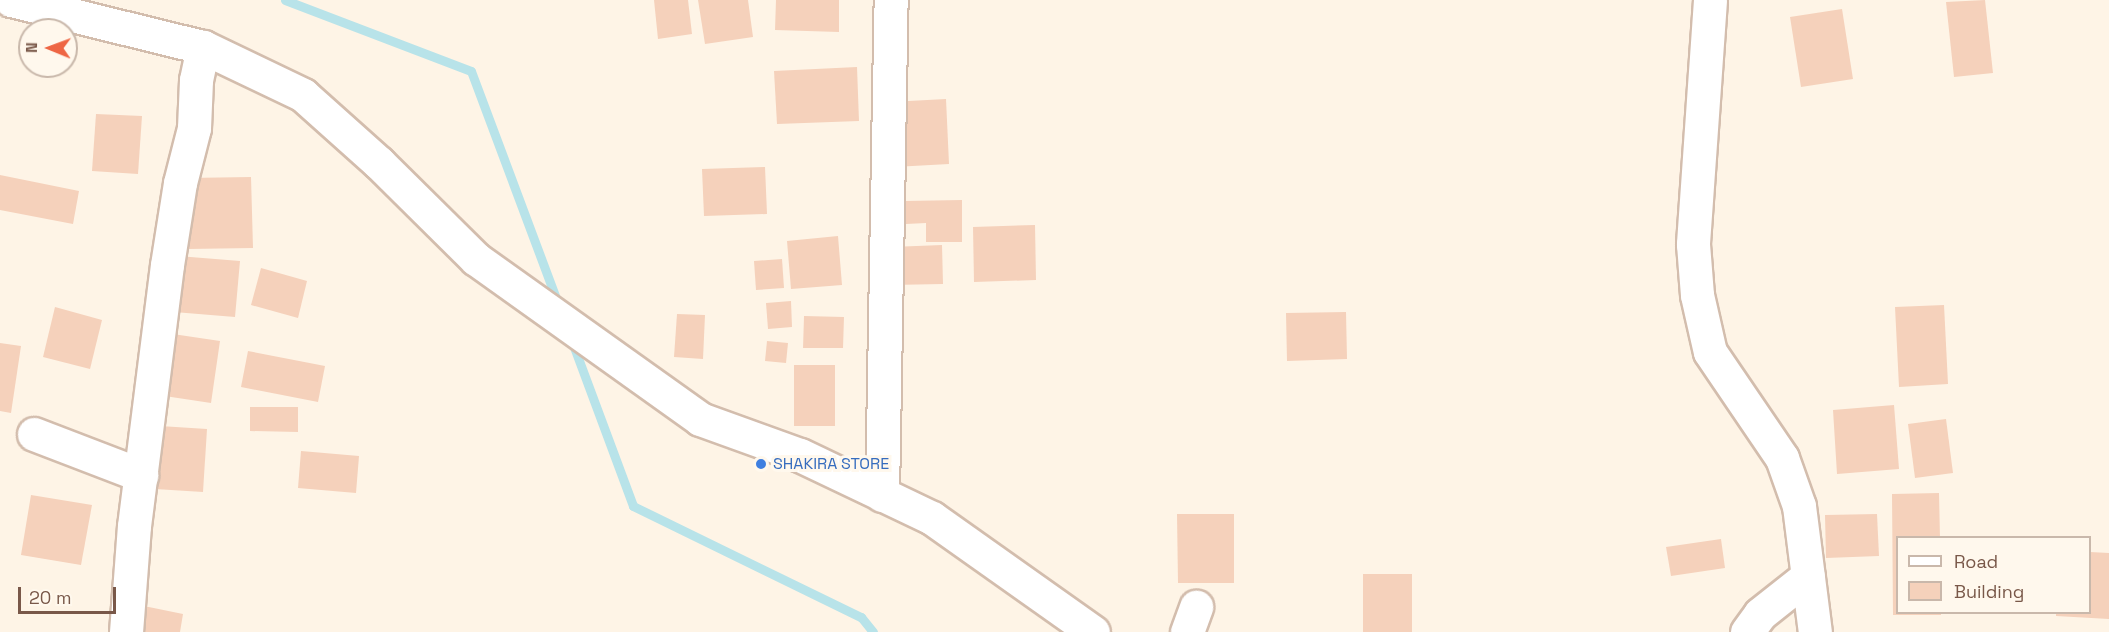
<!DOCTYPE html>
<style>
body{margin:0}
#map{position:relative;width:2109px;height:632px;overflow:hidden;background:#fef4e6;font-family:"Space Grotesk",sans-serif}
div>[style]{position:absolute}
.stream>*{height:9px;margin:-4.5px;padding:0 4.5px;transform-origin:4.5px;border-radius:4.5px;background:#b8e3e9}
.building>*{inset:0;background:#f5d1bb}
.roads{filter:drop-shadow(2px 0 #d3bdad) drop-shadow(-2px 0 #d3bdad) drop-shadow(0 2px #d3bdad) drop-shadow(0 -2px #d3bdad)}
.minor>*{height:33px;margin:-16.5px;padding:0 16.5px;transform-origin:16.5px;border-radius:16.5px;background:#fff}
.dots>*{width:16px;height:16px;translate:-50% -50%;box-sizing:border-box;border:3px solid #fff8ed;border-radius:50%}
span{translate:-50% -50%;white-space:nowrap;text-align:center;line-height:1.15;-webkit-text-stroke:6px #fff8ed;paint-order:stroke}
.shop-label{font-size:16px;color:#366cbe}
.left{translate:0 -50%;text-align:left}
.legend{position:absolute;left:1896px;top:536px;width:195px;height:78px;box-sizing:border-box;background:#fff8ed;border:2px solid #c9b8ab;margin:0;padding:8px 10px;list-style:none;font-size:18px;color:#795849}
.legend li{display:flex;align-items:center;gap:12px;height:30px}
.legend b{width:30px;border:2px solid #c9b8ab}
.north{position:absolute;left:18px;top:18px;width:60px;height:60px;box-sizing:border-box;background:#fff8ed;border:2px solid #c9b8ab;border-radius:50%;rotate:271deg;font-size:16px;font-weight:700;line-height:24px;text-align:center;color:#795849}
.north::after{content:'';display:block;margin:auto;width:21px;height:27px;background:#e64;clip-path:polygon(50% 0,100% 100%,50% 72%,0 100%)}
.scale{position:absolute;left:18px;top:587px;width:98px;height:27px;box-sizing:border-box;border:3px solid #795849;border-top:0;padding-left:8px;font-size:18px;line-height:21px;white-space:nowrap;color:#795849;-webkit-text-stroke:4px #fff8ed;paint-order:stroke}
</style>
<div id="map">
<div class="stream">
<div style="left:285px;top:0;width:199px;rotate:20.9deg"></div>
<div style="left:471px;top:71px;width:251px;rotate:69.5deg"></div>
<div style="left:571px;top:339px;width:178px;rotate:69.6deg"></div>
<div style="left:633px;top:506px;width:254px;rotate:26deg"></div>
<div style="left:861px;top:617px;width:19px;rotate:51deg"></div>
</div>
<div class="building">
<div style="clip-path:polygon(654px 0,688px 0,692px 34px,658px 39px)"></div>
<div style="clip-path:polygon(698px 0,748px 0,753px 37px,705px 44px)"></div>
<div style="clip-path:polygon(776px 0,839px 0,839px 32px,775px 30px)"></div>
<div style="clip-path:polygon(1985px 0,1993px 73px,1954px 77px,1946px 2px)"></div>
<div style="clip-path:polygon(1842px 9px,1853px 79px,1801px 87px,1790px 17px)"></div>
<div style="clip-path:polygon(857px 67px,859px 121px,777px 124px,774px 71px)"></div>
<div style="clip-path:polygon(946px 99px,949px 164px,894px 167px,890px 102px)"></div>
<div style="clip-path:polygon(96px 114px,142px 116px,138px 174px,92px 171px)"></div>
<div style="clip-path:polygon(765px 167px,767px 214px,704px 216px,702px 169px)"></div>
<div style="clip-path:polygon(0 175px,79px 191px,73px 224px,0 210px)"></div>
<div style="clip-path:polygon(251px 177px,253px 248px,188px 249px,187px 178px)"></div>
<div style="clip-path:polygon(962px 200px,962px 242px,926px 242px,926px 223px,906px 224px,905px 201px)"></div>
<div style="clip-path:polygon(1035px 225px,1036px 280px,974px 282px,973px 227px)"></div>
<div style="clip-path:polygon(838px 236px,842px 285px,791px 289px,787px 241px)"></div>
<div style="clip-path:polygon(942px 245px,943px 284px,891px 285px,891px 247px)"></div>
<div style="clip-path:polygon(178px 256px,240px 261px,235px 317px,174px 312px)"></div>
<div style="clip-path:polygon(782px 259px,784px 288px,756px 290px,754px 261px)"></div>
<div style="clip-path:polygon(261px 268px,307px 281px,298px 318px,251px 305px)"></div>
<div style="clip-path:polygon(791px 301px,792px 327px,768px 329px,766px 303px)"></div>
<div style="clip-path:polygon(1944px 305px,1948px 384px,1899px 387px,1895px 307px)"></div>
<div style="clip-path:polygon(55px 307px,102px 320px,90px 369px,43px 357px)"></div>
<div style="clip-path:polygon(1346px 312px,1347px 359px,1287px 361px,1286px 313px)"></div>
<div style="clip-path:polygon(677px 314px,705px 315px,703px 359px,674px 357px)"></div>
<div style="clip-path:polygon(804px 316px,844px 317px,843px 348px,803px 348px)"></div>
<div style="clip-path:polygon(166px 333px,220px 341px,211px 403px,158px 395px)"></div>
<div style="clip-path:polygon(767px 341px,788px 343px,786px 363px,765px 361px)"></div>
<div style="clip-path:polygon(0 343px,21px 346px,11px 413px,0 411px)"></div>
<div style="clip-path:polygon(248px 351px,325px 366px,318px 402px,241px 387px)"></div>
<div style="clip-path:polygon(794px 365px,835px 365px,835px 426px,794px 426px)"></div>
<div style="clip-path:polygon(1894px 405px,1899px 469px,1837px 474px,1833px 410px)"></div>
<div style="clip-path:polygon(250px 407px,298px 407px,298px 432px,250px 431px)"></div>
<div style="clip-path:polygon(1946px 419px,1953px 473px,1915px 478px,1908px 424px)"></div>
<div style="clip-path:polygon(160px 426px,207px 429px,203px 492px,155px 489px)"></div>
<div style="clip-path:polygon(301px 451px,359px 456px,356px 493px,298px 488px)"></div>
<div style="clip-path:polygon(1939px 493px,1940px 538px,1898px 538px,1898px 612px,1941px 612px,1941px 615px,1893px 615px,1892px 494px)"></div>
<div style="clip-path:polygon(31px 495px,92px 505px,81px 565px,21px 555px)"></div>
<div style="clip-path:polygon(1177px 514px,1234px 514px,1234px 583px,1178px 583px)"></div>
<div style="clip-path:polygon(1877px 514px,1879px 556px,1826px 558px,1825px 515px)"></div>
<div style="clip-path:polygon(1721px 539px,1725px 568px,1671px 576px,1666px 547px)"></div>
<div style="clip-path:polygon(2090px 552px,2109px 553px,2109px 619px,2056px 616px,2056px 612px,2090px 612px)"></div>
<div style="clip-path:polygon(1363px 574px,1412px 574px,1412px 632px,1363px 632px)"></div>
<div style="clip-path:polygon(139px 605px,183px 614px,180px 632px,133px 632px)"></div>
</div>
<div class="roads">
<div class="minor">
<div style="left:11px;top:0;width:198px;rotate:13.8deg"></div>
<div style="left:203px;top:47px;width:111px;rotate:25.6deg"></div>
<div style="left:303px;top:95px;width:102px;rotate:41.8deg"></div>
<div style="left:379px;top:163px;width:136px;rotate:44.7deg"></div>
<div style="left:476px;top:259px;width:275px;rotate:35.5deg"></div>
<div style="left:700px;top:419px;width:106px;rotate:19.8deg"></div>
<div style="left:800px;top:455px;width:146px;rotate:25.5deg"></div>
<div style="left:932px;top:518px;width:197px;rotate:35.3deg"></div>
<div style="left:1710px;top:0;width:245px;rotate:94deg"></div>
<div style="left:1693px;top:244px;width:51px;rotate:85.5deg"></div>
<div style="left:1697px;top:295px;width:58px;rotate:77.2deg"></div>
<div style="left:1710px;top:352px;width:128px;rotate:55.8deg"></div>
<div style="left:1782px;top:458px;width:51px;rotate:70.5deg"></div>
<div style="left:1799px;top:506px;width:127px;rotate:82.8deg"></div>
<div style="left:34px;top:434px;width:115px;rotate:21deg"></div>
<div style="left:882px;top:495px;width:495px;rotate:-89deg"></div>
<div style="left:126px;top:632px;width:106px;rotate:-85.7deg"></div>
<div style="left:134px;top:526px;width:263px;rotate:-82.8deg"></div>
<div style="left:167px;top:265px;width:83px;rotate:-81deg"></div>
<div style="left:180px;top:183px;width:57px;rotate:-75.7deg"></div>
<div style="left:194px;top:128px;width:48px;rotate:-87.6deg"></div>
<div style="left:196px;top:80px;width:34px;rotate:-78deg"></div>
<div style="left:1187px;top:632px;width:27px;rotate:-70deg"></div>
<div style="left:1747px;top:632px;width:22px;rotate:-54deg"></div>
<div style="left:1760px;top:614px;width:61px;rotate:-38.4deg"></div>
</div>
</div>
<div class="dots">
<div style="left:761px;top:464px;background:#3f7fe0"></div>
</div>
<div class="shop-label">
<span class="left" style="left:773px;top:464px">SHAKIRA STORE</span>
</div>
<ul class="legend">
<li><b style="height:8px;background:#fff"></b>Road</li>
<li><b style="height:16px;background:#f5d1bb"></b>Building</li>
</ul>
<div class="north">N</div>
<div class="scale">20 m</div>
</div>
